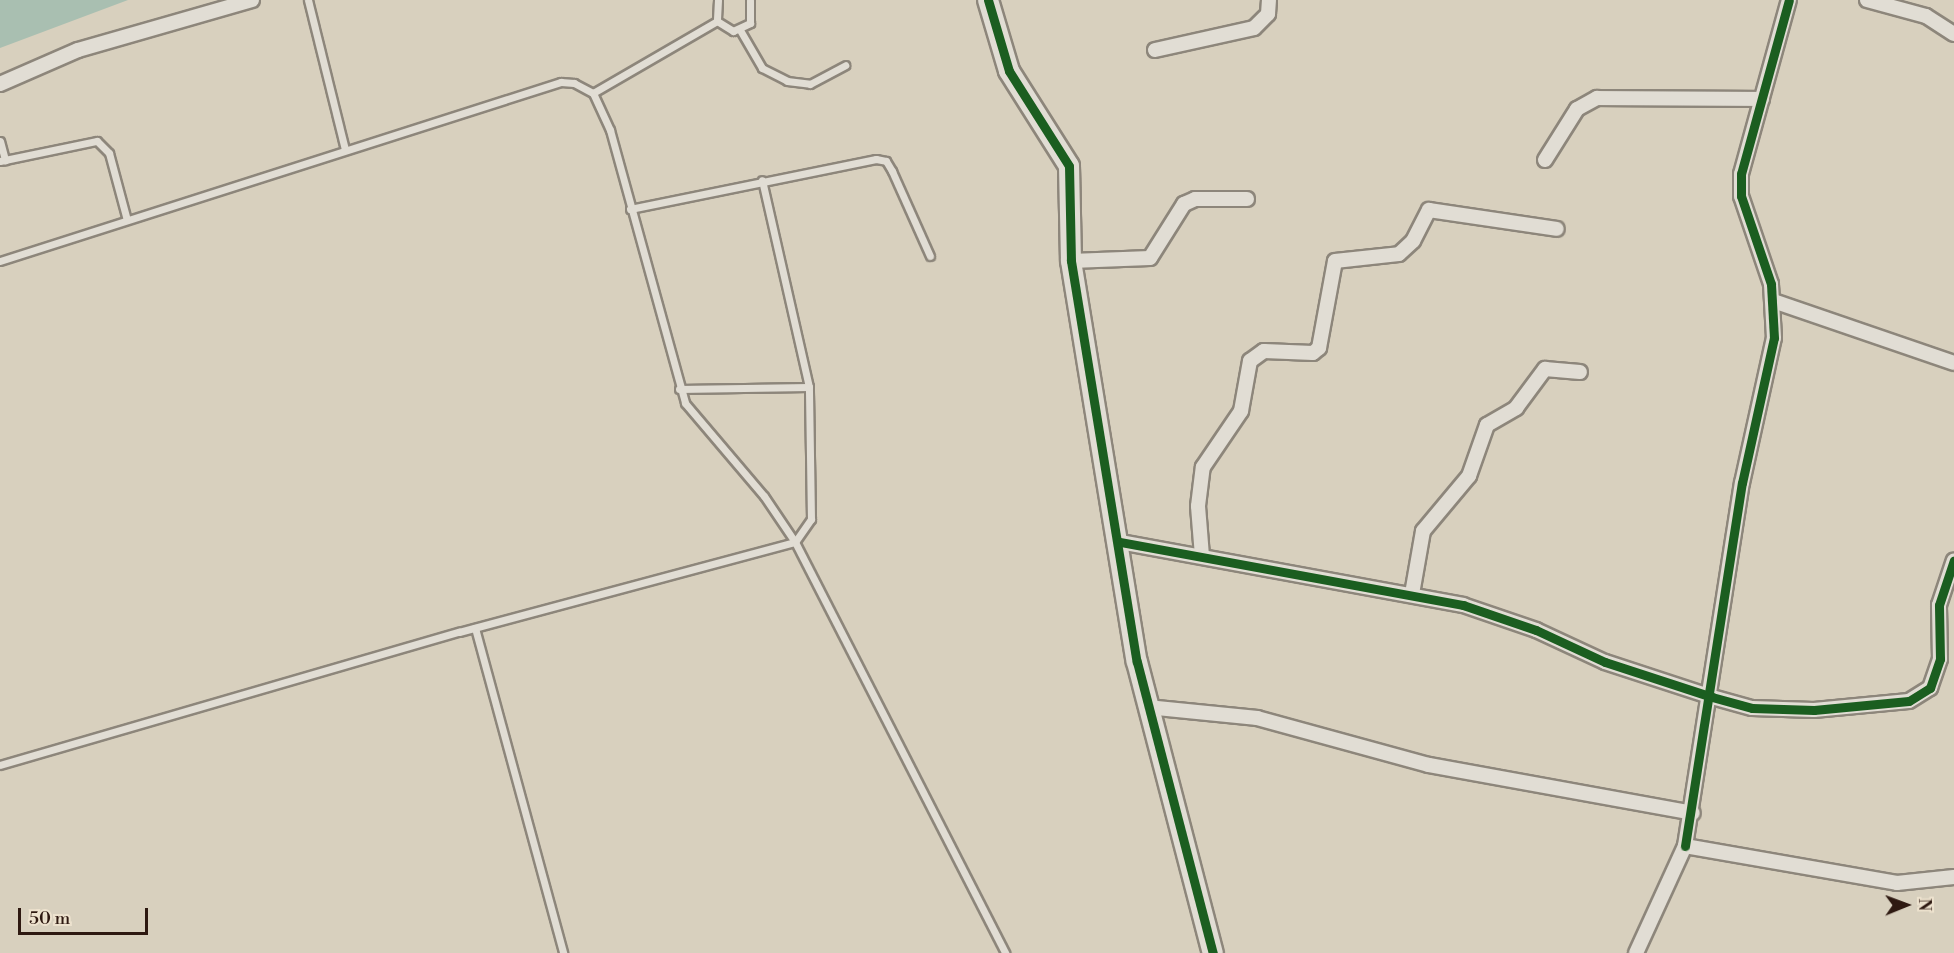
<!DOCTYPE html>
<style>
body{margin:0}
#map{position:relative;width:1954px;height:953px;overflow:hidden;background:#d8d0be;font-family:"Libre Bodoni",serif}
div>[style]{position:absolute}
.water>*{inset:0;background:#a9bfb1}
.roads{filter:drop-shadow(2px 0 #8d867b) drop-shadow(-2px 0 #8d867b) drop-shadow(0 2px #8d867b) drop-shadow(0 -2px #8d867b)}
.lane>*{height:7px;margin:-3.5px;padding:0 3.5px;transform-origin:3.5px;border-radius:3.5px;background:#e1ddd4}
.street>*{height:14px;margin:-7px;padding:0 7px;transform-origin:7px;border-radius:7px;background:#e1ddd4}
.secondary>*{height:20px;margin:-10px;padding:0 10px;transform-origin:10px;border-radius:10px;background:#e1ddd4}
.cycleway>*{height:9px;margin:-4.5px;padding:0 4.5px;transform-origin:4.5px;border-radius:4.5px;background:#1b5e20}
span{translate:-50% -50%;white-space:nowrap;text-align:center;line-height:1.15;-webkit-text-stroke:4.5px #ede2ce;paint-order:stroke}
.north{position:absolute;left:1876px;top:875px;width:60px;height:60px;-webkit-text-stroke:4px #ede2ce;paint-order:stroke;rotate:89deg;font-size:16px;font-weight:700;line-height:24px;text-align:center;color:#2e1911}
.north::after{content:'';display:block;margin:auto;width:21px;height:27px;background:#2e1911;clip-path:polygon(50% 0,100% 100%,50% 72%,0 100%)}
.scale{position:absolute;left:18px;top:908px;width:130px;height:27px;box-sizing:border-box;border:3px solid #2e1911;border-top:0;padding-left:8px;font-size:18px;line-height:21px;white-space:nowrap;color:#2e1911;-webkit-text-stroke:4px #ede2ce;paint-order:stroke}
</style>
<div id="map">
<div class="water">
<div style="clip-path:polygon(0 0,128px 0,0 48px)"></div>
</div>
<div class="roads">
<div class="lane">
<div style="left:308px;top:0;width:154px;rotate:76.1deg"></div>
<div style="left:718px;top:0;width:21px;rotate:93deg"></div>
<div style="left:717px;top:21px;width:19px;rotate:32deg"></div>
<div style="left:733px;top:31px;width:19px;rotate:-25deg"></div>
<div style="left:750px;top:23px;width:23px;rotate:-90deg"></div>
<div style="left:740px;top:30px;width:44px;rotate:59.9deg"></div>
<div style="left:762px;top:68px;width:28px;rotate:27deg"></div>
<div style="left:787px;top:81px;width:23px;rotate:7deg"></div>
<div style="left:810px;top:84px;width:40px;rotate:-28deg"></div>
<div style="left:593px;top:93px;width:143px;rotate:-30.1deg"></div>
<div style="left:0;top:141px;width:20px;rotate:75deg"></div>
<div style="left:0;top:161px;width:99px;rotate:-11.7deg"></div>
<div style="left:97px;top:141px;width:17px;rotate:45deg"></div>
<div style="left:109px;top:153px;width:69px;rotate:75deg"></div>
<div style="left:630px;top:209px;width:251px;rotate:-11.5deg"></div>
<div style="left:876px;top:159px;width:10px;rotate:11deg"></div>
<div style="left:886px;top:161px;width:12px;rotate:59deg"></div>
<div style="left:892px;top:171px;width:93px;rotate:65.9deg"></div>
<div style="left:0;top:261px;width:589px;rotate:-17.7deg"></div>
<div style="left:561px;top:82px;width:13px;rotate:4deg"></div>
<div style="left:574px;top:83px;width:21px;rotate:28deg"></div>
<div style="left:593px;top:93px;width:41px;rotate:65.3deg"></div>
<div style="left:610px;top:130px;width:283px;rotate:74.6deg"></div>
<div style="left:685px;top:403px;width:122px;rotate:49.7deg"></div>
<div style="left:764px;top:496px;width:55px;rotate:56deg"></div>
<div style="left:795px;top:542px;width:462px;rotate:62.9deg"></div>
<div style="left:679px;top:389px;width:130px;rotate:-0.9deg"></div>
<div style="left:475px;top:628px;width:337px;rotate:74.8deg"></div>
<div style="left:0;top:765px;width:478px;rotate:-16.2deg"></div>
<div style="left:459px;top:632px;width:348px;rotate:-15deg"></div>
<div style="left:795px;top:542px;width:28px;rotate:-55deg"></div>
<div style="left:811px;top:519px;width:132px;rotate:-90.9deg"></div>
<div style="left:809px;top:387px;width:212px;rotate:-102.8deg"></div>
</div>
<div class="street">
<div style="left:1867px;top:0;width:61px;rotate:15.2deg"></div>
<div style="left:1926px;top:16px;width:33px;rotate:33deg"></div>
<div style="left:1155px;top:50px;width:101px;rotate:-12.5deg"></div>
<div style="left:1254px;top:28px;width:20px;rotate:-45deg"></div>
<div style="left:1268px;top:14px;width:14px;rotate:-86deg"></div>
<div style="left:0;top:84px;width:85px;rotate:-23.6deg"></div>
<div style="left:78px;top:50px;width:181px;rotate:-16deg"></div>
<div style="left:1545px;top:160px;width:60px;rotate:-57.9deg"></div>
<div style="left:1577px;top:109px;width:23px;rotate:-29deg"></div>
<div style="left:1597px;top:98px;width:165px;rotate:0.3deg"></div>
<div style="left:1071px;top:261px;width:79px;rotate:-2.2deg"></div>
<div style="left:1150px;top:258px;width:64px;rotate:-57.8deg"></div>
<div style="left:1184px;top:204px;width:12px;rotate:-24deg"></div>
<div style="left:1195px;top:199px;width:52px"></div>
<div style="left:1773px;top:301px;width:191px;rotate:18.9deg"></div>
<div style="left:1120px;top:542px;width:349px;rotate:10.4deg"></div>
<div style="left:1463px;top:605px;width:77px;rotate:18.9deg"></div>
<div style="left:1536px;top:630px;width:76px;rotate:24.9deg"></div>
<div style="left:1605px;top:662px;width:113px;rotate:18.1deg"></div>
<div style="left:1712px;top:697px;width:41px;rotate:15.4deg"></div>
<div style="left:1752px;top:708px;width:62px;rotate:1.8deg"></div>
<div style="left:1814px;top:710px;width:95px;rotate:-5.4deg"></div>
<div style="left:1909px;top:701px;width:25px;rotate:-32deg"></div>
<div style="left:1930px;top:688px;width:31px;rotate:-71deg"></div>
<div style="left:1940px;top:659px;width:54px;rotate:-91.1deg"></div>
<div style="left:1939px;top:605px;width:47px;rotate:-71.6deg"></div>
<div style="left:1202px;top:556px;width:50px;rotate:-94.6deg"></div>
<div style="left:1198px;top:506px;width:39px;rotate:-83deg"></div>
<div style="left:1203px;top:467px;width:68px;rotate:-55.8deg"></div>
<div style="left:1241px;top:411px;width:51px;rotate:-79.8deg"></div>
<div style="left:1250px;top:361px;width:17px;rotate:-36deg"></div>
<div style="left:1264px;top:351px;width:49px;rotate:2.3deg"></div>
<div style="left:1313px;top:353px;width:8px;rotate:-40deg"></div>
<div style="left:1319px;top:348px;width:88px;rotate:-79.6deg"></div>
<div style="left:1335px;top:261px;width:64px;rotate:-6.2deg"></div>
<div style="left:1399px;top:254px;width:19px;rotate:-43deg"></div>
<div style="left:1413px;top:241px;width:35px;rotate:-63deg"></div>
<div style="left:1429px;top:210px;width:129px;rotate:8.4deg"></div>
<div style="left:1412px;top:594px;width:64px;rotate:-80.1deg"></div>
<div style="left:1423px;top:531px;width:72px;rotate:-50.1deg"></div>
<div style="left:1469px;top:476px;width:54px;rotate:-70.6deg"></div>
<div style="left:1487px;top:425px;width:34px;rotate:-30deg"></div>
<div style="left:1516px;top:408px;width:49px;rotate:-53.4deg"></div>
<div style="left:1545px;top:369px;width:35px;rotate:5deg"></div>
<div style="left:1147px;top:707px;width:111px;rotate:5.7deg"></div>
<div style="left:1257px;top:718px;width:178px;rotate:15.3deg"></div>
<div style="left:1429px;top:765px;width:268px;rotate:10.3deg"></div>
<div style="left:1685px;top:846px;width:367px;rotate:-81.1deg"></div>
<div style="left:1742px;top:483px;width:148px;rotate:-77.6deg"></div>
<div style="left:1774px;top:338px;width:54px;rotate:-93.2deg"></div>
<div style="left:1771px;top:284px;width:93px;rotate:-108.8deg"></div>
<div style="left:1741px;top:196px;width:22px;rotate:-90deg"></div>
<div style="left:1741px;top:174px;width:180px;rotate:-74.6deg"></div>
<div style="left:1636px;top:953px;width:118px;rotate:-65.4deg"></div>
<div style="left:1685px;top:846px;width:215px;rotate:9.9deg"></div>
<div style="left:1897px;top:883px;width:57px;rotate:-6deg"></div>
</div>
<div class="secondary">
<div style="left:988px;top:0;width:74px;rotate:73.5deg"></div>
<div style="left:1009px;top:71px;width:112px;rotate:57.7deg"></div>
<div style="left:1069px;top:166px;width:95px;rotate:88.8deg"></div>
<div style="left:1071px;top:261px;width:406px;rotate:80.7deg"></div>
<div style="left:1137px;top:662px;width:301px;rotate:75.4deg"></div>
</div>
</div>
<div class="cycleway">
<div style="left:988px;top:0;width:74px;rotate:73.5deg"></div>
<div style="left:1009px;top:71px;width:112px;rotate:57.7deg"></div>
<div style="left:1069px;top:166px;width:95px;rotate:88.8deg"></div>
<div style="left:1071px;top:261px;width:406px;rotate:80.7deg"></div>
<div style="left:1137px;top:662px;width:301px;rotate:75.4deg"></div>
<div style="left:1120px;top:542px;width:349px;rotate:10.4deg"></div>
<div style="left:1463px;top:605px;width:77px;rotate:18.9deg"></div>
<div style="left:1536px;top:630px;width:76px;rotate:24.9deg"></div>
<div style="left:1605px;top:662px;width:113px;rotate:18.1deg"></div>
<div style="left:1712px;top:697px;width:41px;rotate:15.4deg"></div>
<div style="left:1752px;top:708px;width:62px;rotate:1.8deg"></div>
<div style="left:1814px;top:710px;width:95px;rotate:-5.4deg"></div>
<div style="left:1909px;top:701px;width:25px;rotate:-32deg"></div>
<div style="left:1930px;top:688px;width:31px;rotate:-71deg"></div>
<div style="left:1940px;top:659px;width:54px;rotate:-91.1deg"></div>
<div style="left:1939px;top:605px;width:47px;rotate:-71.6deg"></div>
<div style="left:1685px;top:846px;width:367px;rotate:-81.1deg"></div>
<div style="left:1742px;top:483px;width:148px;rotate:-77.6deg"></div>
<div style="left:1774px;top:338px;width:54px;rotate:-93.2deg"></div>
<div style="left:1771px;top:284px;width:93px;rotate:-108.8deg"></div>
<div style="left:1741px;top:196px;width:22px;rotate:-90deg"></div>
<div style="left:1741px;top:174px;width:180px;rotate:-74.6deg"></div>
</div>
<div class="north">N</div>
<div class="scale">50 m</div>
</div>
